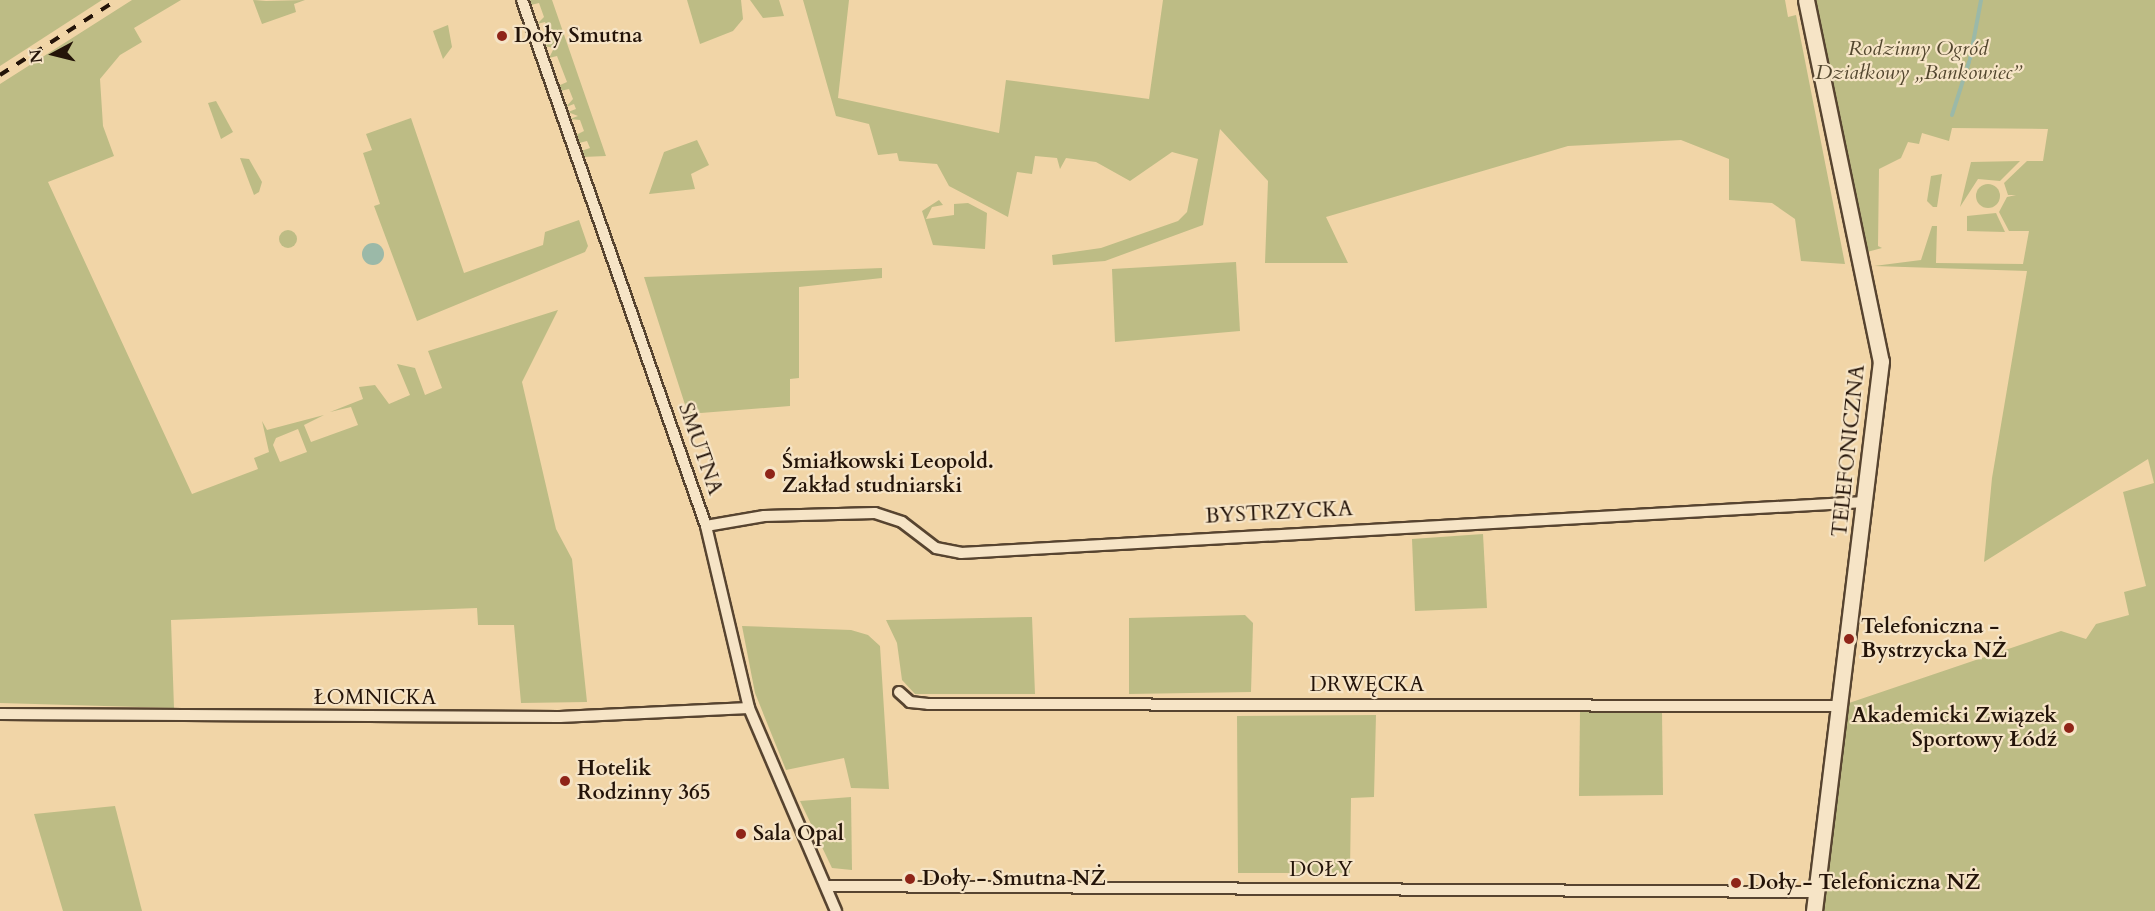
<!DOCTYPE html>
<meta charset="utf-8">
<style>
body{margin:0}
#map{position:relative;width:2155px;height:911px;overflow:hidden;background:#f1d5a7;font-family:Cardo,serif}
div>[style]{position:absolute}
.green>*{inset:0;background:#bdbc85}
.round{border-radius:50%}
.water>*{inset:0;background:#9bb9a8}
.stream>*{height:4px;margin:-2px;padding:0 2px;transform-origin:2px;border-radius:2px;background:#9bb9a8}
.roads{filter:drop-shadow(2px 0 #574430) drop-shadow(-2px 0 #574430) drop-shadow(0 2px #574430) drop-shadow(0 -2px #574430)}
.street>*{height:10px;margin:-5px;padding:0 5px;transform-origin:5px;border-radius:5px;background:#f6e4c6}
.secondary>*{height:15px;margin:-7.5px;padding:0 7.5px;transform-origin:7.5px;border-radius:7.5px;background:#f6e4c6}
.rail>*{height:4px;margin-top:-2px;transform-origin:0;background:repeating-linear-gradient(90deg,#241409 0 10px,transparent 0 20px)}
.dots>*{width:16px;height:16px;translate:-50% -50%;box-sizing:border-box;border:3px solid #f6e4c6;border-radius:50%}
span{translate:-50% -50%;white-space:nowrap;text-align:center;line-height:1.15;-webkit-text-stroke:4.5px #f6e4c6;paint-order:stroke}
.poi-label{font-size:21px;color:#241409;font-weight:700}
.left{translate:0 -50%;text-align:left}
.right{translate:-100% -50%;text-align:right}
.park-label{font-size:21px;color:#52462e;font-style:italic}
.street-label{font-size:21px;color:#241409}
.north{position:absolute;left:24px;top:24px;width:60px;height:60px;-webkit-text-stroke:4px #f6e4c6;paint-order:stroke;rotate:263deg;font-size:16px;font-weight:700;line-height:24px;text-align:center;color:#241409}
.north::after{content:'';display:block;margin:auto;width:21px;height:27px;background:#241409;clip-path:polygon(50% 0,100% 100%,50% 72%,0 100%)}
</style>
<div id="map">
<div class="green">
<div style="clip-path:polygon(0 0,102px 0,0 66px)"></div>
<div style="clip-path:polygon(evenodd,132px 0,181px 0,134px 28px,142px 42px,120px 55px,100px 79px,103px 126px,114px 156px,48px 182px,192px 494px,258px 469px,254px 458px,269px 452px,262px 421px,267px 430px,324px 415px,304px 425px,311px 442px,358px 425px,351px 407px,330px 412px,363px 399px,359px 387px,375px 385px,389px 404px,410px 395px,397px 364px,415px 368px,425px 395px,442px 388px,428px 351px,558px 310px,522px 382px,556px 529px,572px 559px,587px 702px,521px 703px,514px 625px,478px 625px,477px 608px,171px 620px,174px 708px,0 703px,0 84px,132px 0,298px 429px,307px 452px,280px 462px,273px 445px,276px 438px,298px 429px)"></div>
<div style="clip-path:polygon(253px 0,266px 1px,305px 0,294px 4px,296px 12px,262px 24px)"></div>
<div style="clip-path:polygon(530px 0,552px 0,606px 156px,583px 157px,581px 151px,590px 148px,587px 141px,579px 143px,576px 135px,584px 131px,580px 120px,570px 119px,578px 116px,568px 112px,576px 109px,574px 104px,566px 107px,573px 99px,569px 89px,560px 91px,558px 86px,567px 82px,557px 56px,549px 58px,554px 48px,544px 46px,553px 42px,541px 37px,550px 34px,545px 22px,537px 24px,544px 17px,539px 3px,531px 5px)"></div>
<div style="clip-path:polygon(687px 0,741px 0,743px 19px,733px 31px,700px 44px)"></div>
<div style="clip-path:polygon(750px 0,779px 0,784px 16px,763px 18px)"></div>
<div style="clip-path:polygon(803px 0,849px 0,838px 98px,999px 133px,1006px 80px,1149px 99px,1163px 0,1785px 0,1788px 17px,1796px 15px,1845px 264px,1801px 261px,1795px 219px,1772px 203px,1729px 200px,1729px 159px,1681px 140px,1568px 146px,1326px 217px,1348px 263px,1265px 263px,1268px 181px,1220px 129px,1203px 225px,1105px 261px,1053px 265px,1052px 255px,1101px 248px,1178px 221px,1187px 212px,1198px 159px,1172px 152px,1130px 181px,1096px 162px,1066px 158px,1060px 169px,1057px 158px,1035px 156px,1032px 174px,1017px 172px,1008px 217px,949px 186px,937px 164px,899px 161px,897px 153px,878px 155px,869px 124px,836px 116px)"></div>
<div style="clip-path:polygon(1816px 0,2155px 0,2155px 911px,1822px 911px,1849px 703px,2061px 631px,2086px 639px,2096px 624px,2129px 615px,2124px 592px,2146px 586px,2123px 492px,2154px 483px,2148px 459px,1984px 562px,1992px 478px,2027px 271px,1874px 266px,1921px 260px,1932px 226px,1937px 226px,1936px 263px,2023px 264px,2029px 231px,2009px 231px,1999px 212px,2007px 197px,2016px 195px,2008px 195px,2004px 183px,2027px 161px,2043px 161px,2048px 129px,1952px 128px,1949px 141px,1922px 133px,1919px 144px,1908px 142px,1901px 158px,1879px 169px,1878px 246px,1882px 248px,1867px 252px)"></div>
<div style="clip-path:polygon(448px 25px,452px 47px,443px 59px,433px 31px)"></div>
<div style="clip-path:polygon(216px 101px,233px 132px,221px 139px,208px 103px)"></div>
<div style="clip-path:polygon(411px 118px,464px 273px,543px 245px,545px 232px,579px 220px,588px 246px,585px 252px,417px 321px,374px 206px,380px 204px,363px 153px,372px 150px,366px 134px)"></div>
<div style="clip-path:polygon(697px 140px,709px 165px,691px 174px,695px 189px,649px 194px,664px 152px)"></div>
<div style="clip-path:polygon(240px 158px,249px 159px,262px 182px,259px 192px,254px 195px)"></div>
<div style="clip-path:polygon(2020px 161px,2000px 181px,1978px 179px,1960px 207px,1971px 162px)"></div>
<div style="clip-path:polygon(1942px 174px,1937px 207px,1933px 207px,1927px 201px,1931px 176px)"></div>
<div class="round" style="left:1976px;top:184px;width:24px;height:24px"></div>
<div style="clip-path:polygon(939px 200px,943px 205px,932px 207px,926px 219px,954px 215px,954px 204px,968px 203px,987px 213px,985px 249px,933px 245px,922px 211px)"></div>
<div style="clip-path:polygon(1996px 213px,2005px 232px,1967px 231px,1967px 216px)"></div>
<div class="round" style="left:279px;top:230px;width:18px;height:18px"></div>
<div style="clip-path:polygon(1236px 262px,1240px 331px,1115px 342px,1112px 269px)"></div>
<div style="clip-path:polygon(882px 268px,882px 278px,799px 287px,799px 378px,790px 379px,790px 406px,688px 414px,644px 277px)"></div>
<div style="clip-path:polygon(1483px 534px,1487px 608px,1415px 611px,1412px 539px)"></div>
<div style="clip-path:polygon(1245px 615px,1253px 623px,1251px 692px,1129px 694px,1129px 618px)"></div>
<div style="clip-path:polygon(1032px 617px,1035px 694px,915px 694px,902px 680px,897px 643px,886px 620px)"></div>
<div style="clip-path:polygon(742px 626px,851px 630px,868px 635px,880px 646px,889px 789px,851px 788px,844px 758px,786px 770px,755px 693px)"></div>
<div style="clip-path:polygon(1580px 712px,1662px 712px,1663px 795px,1579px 796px)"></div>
<div style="clip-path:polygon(1376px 715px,1374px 797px,1351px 798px,1350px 873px,1238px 873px,1237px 716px)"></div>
<div style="clip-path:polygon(851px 797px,852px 870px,832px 868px,800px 801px)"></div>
<div style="clip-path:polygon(115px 806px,142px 911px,63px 911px,34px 814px)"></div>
</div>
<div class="water">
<div class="round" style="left:362px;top:243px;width:22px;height:22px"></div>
</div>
<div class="stream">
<div style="left:1970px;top:59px;width:60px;rotate:-79.4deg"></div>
<div style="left:1952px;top:115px;width:56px;rotate:-72.2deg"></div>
</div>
<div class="roads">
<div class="street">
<div style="left:522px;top:0;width:557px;rotate:70.72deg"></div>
<div style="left:706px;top:526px;width:187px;rotate:76.7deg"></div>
<div style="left:749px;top:708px;width:221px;rotate:66.8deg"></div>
<div style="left:706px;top:526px;width:59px;rotate:-9.8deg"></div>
<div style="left:764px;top:516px;width:111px;rotate:-1.5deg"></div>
<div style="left:875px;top:513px;width:28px;rotate:18deg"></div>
<div style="left:902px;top:522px;width:43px;rotate:37.4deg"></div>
<div style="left:936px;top:548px;width:25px;rotate:11deg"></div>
<div style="left:961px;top:553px;width:905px;rotate:-3.23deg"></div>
<div style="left:899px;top:692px;width:15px;rotate:42deg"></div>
<div style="left:910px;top:702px;width:18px;rotate:6deg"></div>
<div style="left:928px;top:704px;width:911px;rotate:0.13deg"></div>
<div style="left:0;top:714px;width:560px;rotate:0.31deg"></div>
<div style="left:560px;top:717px;width:189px;rotate:-2.7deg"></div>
<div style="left:826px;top:886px;width:990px;rotate:0.35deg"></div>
</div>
<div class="secondary">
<div style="left:1806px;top:0;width:369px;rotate:78.3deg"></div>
<div style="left:1881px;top:361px;width:554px;rotate:96.95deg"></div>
</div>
</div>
<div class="rail">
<div style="left:0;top:75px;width:139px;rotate:-32.7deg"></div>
</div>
<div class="dots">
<div style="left:502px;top:36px;background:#8f2418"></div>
<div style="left:770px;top:474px;background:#8f2418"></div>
<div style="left:1849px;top:639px;background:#8f2418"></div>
<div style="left:2069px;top:728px;background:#8f2418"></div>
<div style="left:565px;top:781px;background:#8f2418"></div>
<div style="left:741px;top:834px;background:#8f2418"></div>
<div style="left:910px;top:879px;background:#8f2418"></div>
<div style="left:1736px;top:883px;background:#8f2418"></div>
</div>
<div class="poi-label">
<span class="left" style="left:514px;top:36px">Doły Smutna</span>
<span class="left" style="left:782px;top:474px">Śmiałkowski Leopold.<br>Zakład studniarski</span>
<span class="left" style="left:1861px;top:639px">Telefoniczna -<br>Bystrzycka NŻ</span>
<span class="right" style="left:2057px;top:728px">Akademicki Związek<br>Sportowy Łódź</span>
<span class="left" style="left:577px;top:781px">Hotelik<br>Rodzinny 365</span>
<span class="left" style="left:753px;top:834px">Sala Opal</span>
<span class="left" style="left:922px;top:879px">Doły - Smutna NŻ</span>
<span class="left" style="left:1748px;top:883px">Doły - Telefoniczna NŻ</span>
</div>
<div class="park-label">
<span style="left:1918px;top:61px">Rodzinny Ogród<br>Działkowy „Bankowiec”</span>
</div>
<div class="street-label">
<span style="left:700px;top:449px;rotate:71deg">SMUTNA</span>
<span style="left:1849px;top:451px;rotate:-84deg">TELEFONICZNA</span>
<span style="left:1279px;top:513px;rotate:-3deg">BYSTRZYCKA</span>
<span style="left:1367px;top:685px">DRWĘCKA</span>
<span style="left:375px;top:698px">ŁOMNICKA</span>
<span style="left:1321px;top:870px">DOŁY</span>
</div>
<div class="north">N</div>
</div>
